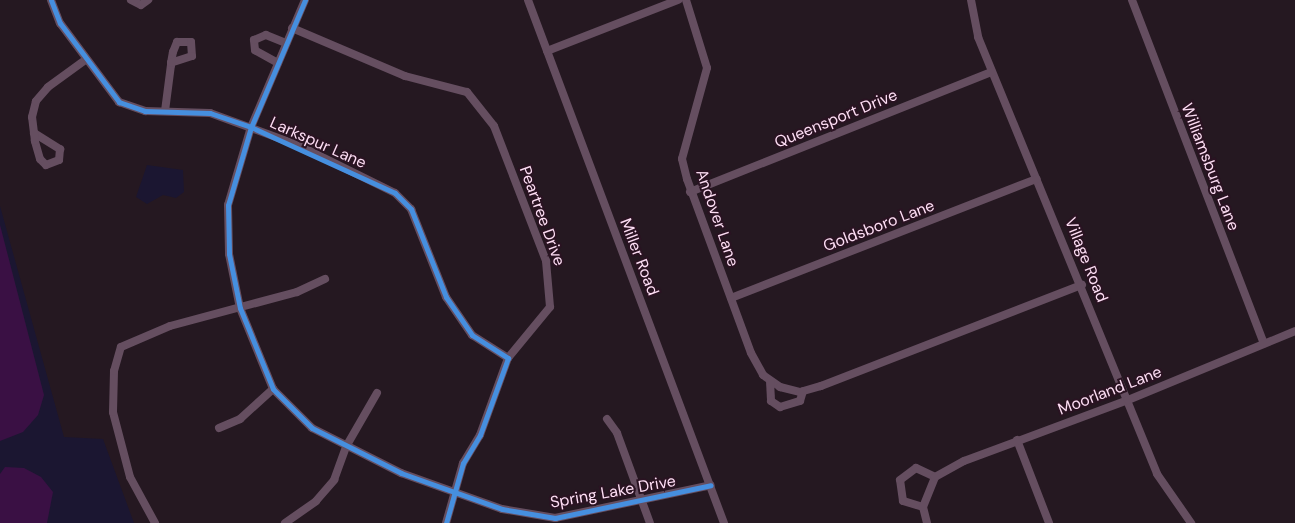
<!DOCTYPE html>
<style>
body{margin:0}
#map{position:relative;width:1295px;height:523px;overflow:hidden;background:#251821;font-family:"DM Sans",sans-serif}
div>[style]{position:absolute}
.green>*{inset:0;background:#1b1631}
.water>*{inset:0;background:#3a1044}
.minor>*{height:8px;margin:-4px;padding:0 4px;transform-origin:4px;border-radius:4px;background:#654e60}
.cycleway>*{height:5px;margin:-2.5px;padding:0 2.5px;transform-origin:2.5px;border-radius:2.5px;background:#468fdf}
span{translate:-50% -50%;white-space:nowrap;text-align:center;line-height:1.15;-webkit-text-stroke:4px #2a1322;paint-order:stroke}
.street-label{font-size:16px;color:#fddef4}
</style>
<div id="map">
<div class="green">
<div style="clip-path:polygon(147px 165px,183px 170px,184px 192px,176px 198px,163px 195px,147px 204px,136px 197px)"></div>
<div style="clip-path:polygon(0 206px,64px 437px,103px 439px,134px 523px,0 523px)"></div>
</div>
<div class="water">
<div style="clip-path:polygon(0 225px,44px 395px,38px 415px,23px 432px,0 441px)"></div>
<div style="clip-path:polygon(5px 467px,24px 468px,41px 477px,53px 492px,47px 523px,0 523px,0 474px)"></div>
</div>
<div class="minor">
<div style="left:51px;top:0;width:25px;rotate:69deg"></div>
<div style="left:60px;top:23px;width:99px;rotate:53.2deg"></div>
<div style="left:119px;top:102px;width:28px;rotate:19deg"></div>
<div style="left:145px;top:111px;width:65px;rotate:1.8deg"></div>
<div style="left:210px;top:113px;width:96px;rotate:20.1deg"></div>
<div style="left:300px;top:146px;width:106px;rotate:26.3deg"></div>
<div style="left:395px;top:193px;width:23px;rotate:45deg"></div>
<div style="left:411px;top:209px;width:95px;rotate:68.3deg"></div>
<div style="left:446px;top:297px;width:46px;rotate:55.6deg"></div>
<div style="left:472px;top:335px;width:43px;rotate:32.6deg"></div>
<div style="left:131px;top:0;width:11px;rotate:27deg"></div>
<div style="left:141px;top:5px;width:9px;rotate:-36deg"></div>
<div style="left:305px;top:0;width:138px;rotate:113deg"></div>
<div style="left:251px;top:127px;width:81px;rotate:106.4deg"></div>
<div style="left:228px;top:205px;width:49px;rotate:88.8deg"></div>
<div style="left:229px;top:254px;width:55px;rotate:78.5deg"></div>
<div style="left:240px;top:308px;width:87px;rotate:67.8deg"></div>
<div style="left:273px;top:389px;width:55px;rotate:45deg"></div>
<div style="left:312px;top:428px;width:100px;rotate:26.8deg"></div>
<div style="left:401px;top:473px;width:107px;rotate:19.6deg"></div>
<div style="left:502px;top:509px;width:54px;rotate:9.6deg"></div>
<div style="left:555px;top:518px;width:159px;rotate:-11.9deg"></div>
<div style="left:528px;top:0;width:559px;rotate:69.46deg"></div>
<div style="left:686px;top:0;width:71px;rotate:72.8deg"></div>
<div style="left:707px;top:68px;width:94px;rotate:105.4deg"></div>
<div style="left:682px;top:159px;width:21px;rotate:76deg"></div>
<div style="left:687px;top:179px;width:185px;rotate:69.8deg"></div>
<div style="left:751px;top:353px;width:25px;rotate:61deg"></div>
<div style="left:763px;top:375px;width:21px;rotate:35deg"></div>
<div style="left:780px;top:387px;width:21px;rotate:14deg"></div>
<div style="left:800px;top:392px;width:22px;rotate:-16deg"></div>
<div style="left:821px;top:386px;width:280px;rotate:-21.2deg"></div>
<div style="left:971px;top:0;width:38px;rotate:79deg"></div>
<div style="left:978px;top:37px;width:472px;rotate:67.7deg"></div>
<div style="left:1157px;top:474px;width:60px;rotate:55.2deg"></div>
<div style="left:1132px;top:0;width:368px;rotate:69deg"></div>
<div style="left:292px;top:28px;width:123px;rotate:23deg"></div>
<div style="left:405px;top:76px;width:64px;rotate:14.5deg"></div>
<div style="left:467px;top:92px;width:43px;rotate:51.5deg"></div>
<div style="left:494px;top:126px;width:145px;rotate:68.9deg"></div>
<div style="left:546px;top:261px;width:46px;rotate:85deg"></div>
<div style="left:550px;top:307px;width:66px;rotate:129.5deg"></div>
<div style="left:508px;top:358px;width:82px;rotate:110deg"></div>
<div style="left:480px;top:435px;width:33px;rotate:121deg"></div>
<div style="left:463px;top:463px;width:62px;rotate:105.8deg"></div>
<div style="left:547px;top:51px;width:141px;rotate:-21.3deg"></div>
<div style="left:278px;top:63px;width:26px;rotate:-151deg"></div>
<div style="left:255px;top:50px;width:10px;rotate:-96deg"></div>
<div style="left:254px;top:40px;width:13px;rotate:-23deg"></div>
<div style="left:266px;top:35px;width:22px;rotate:22deg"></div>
<div style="left:165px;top:111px;width:46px;rotate:-82.6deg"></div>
<div style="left:171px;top:65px;width:2px;rotate:-90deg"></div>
<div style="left:171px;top:63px;width:11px;rotate:-80deg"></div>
<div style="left:173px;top:52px;width:11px;rotate:-68deg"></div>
<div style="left:177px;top:42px;width:14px"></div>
<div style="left:191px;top:42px;width:14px;rotate:86deg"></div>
<div style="left:192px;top:56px;width:22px;rotate:162deg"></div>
<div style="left:34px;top:133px;width:31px;rotate:32deg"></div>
<div style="left:60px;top:149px;width:11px;rotate:95deg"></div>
<div style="left:59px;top:160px;width:14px;rotate:159deg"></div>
<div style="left:46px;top:165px;width:8px;rotate:-135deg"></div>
<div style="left:40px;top:159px;width:19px;rotate:-106deg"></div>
<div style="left:35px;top:141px;width:24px;rotate:-97deg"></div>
<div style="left:32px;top:117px;width:16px;rotate:-76deg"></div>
<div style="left:36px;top:101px;width:18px;rotate:-49deg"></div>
<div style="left:48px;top:87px;width:46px;rotate:-36.1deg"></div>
<div style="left:690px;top:192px;width:325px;rotate:-21.7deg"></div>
<div style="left:731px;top:298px;width:328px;rotate:-21.3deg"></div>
<div style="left:770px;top:381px;width:20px;rotate:87deg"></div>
<div style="left:771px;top:401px;width:11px;rotate:34deg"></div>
<div style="left:780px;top:407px;width:21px;rotate:-17deg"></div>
<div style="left:800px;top:401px;width:10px;rotate:-73deg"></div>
<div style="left:607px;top:419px;width:17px;rotate:54deg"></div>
<div style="left:617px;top:433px;width:96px;rotate:69.9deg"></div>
<div style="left:219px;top:428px;width:23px;rotate:-23deg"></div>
<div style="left:240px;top:419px;width:45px;rotate:-42.3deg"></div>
<div style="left:1017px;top:440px;width:89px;rotate:68.9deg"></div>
<div style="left:923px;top:507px;width:21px;rotate:-163deg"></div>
<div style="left:903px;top:501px;width:21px;rotate:-98deg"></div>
<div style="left:900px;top:480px;width:20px;rotate:-37deg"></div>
<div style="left:916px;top:468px;width:21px;rotate:25deg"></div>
<div style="left:155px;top:523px;width:52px;rotate:-118.5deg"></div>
<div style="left:130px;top:477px;width:67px;rotate:-104.7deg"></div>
<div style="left:113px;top:412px;width:41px;rotate:-88.6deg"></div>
<div style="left:114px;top:371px;width:25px;rotate:-74deg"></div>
<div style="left:121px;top:347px;width:53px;rotate:-23.2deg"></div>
<div style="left:170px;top:326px;width:131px;rotate:-15deg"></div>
<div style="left:297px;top:292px;width:31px;rotate:-25deg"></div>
<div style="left:285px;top:523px;width:38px;rotate:-35deg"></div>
<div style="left:316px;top:501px;width:28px;rotate:-49deg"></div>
<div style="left:334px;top:480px;width:37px;rotate:-70deg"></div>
<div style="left:347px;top:445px;width:60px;rotate:-60deg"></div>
<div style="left:927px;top:523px;width:16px;rotate:-104deg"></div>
<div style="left:923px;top:507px;width:32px;rotate:-68deg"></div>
<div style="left:935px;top:477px;width:33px;rotate:-29deg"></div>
<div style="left:964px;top:461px;width:175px;rotate:-20.4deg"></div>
<div style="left:1128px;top:400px;width:181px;rotate:-22.4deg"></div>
</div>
<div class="cycleway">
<div style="left:51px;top:0;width:25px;rotate:69deg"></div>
<div style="left:60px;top:23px;width:99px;rotate:53.2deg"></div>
<div style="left:119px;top:102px;width:28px;rotate:19deg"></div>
<div style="left:145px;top:111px;width:65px;rotate:1.8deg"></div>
<div style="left:210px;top:113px;width:43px;rotate:18.9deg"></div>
<div style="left:251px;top:127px;width:158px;rotate:24.6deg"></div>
<div style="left:395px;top:193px;width:23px;rotate:45deg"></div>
<div style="left:411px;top:209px;width:95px;rotate:68.3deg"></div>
<div style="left:446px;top:297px;width:46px;rotate:55.6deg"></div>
<div style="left:472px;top:335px;width:43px;rotate:32.6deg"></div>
<div style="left:508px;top:358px;width:82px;rotate:110deg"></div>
<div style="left:480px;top:435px;width:33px;rotate:121deg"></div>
<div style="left:463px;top:463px;width:62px;rotate:105.8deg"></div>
<div style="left:305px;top:0;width:138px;rotate:113deg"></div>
<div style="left:251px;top:127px;width:81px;rotate:106.4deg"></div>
<div style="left:228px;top:205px;width:49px;rotate:88.8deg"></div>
<div style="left:229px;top:254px;width:55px;rotate:78.5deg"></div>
<div style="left:240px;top:308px;width:87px;rotate:67.8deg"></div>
<div style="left:273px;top:389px;width:55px;rotate:45deg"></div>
<div style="left:312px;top:428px;width:100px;rotate:26.8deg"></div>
<div style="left:401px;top:473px;width:107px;rotate:19.6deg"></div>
<div style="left:502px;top:509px;width:54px;rotate:9.6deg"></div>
<div style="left:555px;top:518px;width:159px;rotate:-11.9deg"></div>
</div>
<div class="street-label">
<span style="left:836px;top:119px;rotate:-22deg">Queensport Drive</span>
<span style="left:318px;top:143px;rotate:24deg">Larkspur Lane</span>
<span style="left:1210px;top:167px;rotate:69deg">Williamsburg Lane</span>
<span style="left:542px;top:216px;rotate:70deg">Peartree Drive</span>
<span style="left:717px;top:218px;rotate:71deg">Andover Lane</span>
<span style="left:879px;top:226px;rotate:-21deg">Goldsboro Lane</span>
<span style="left:639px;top:257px;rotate:69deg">Miller Road</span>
<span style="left:1086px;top:260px;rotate:68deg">Village Road</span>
<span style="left:1110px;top:391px;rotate:-21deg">Moorland Lane</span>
<span style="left:613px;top:492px;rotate:-10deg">Spring Lake Drive</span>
</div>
</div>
